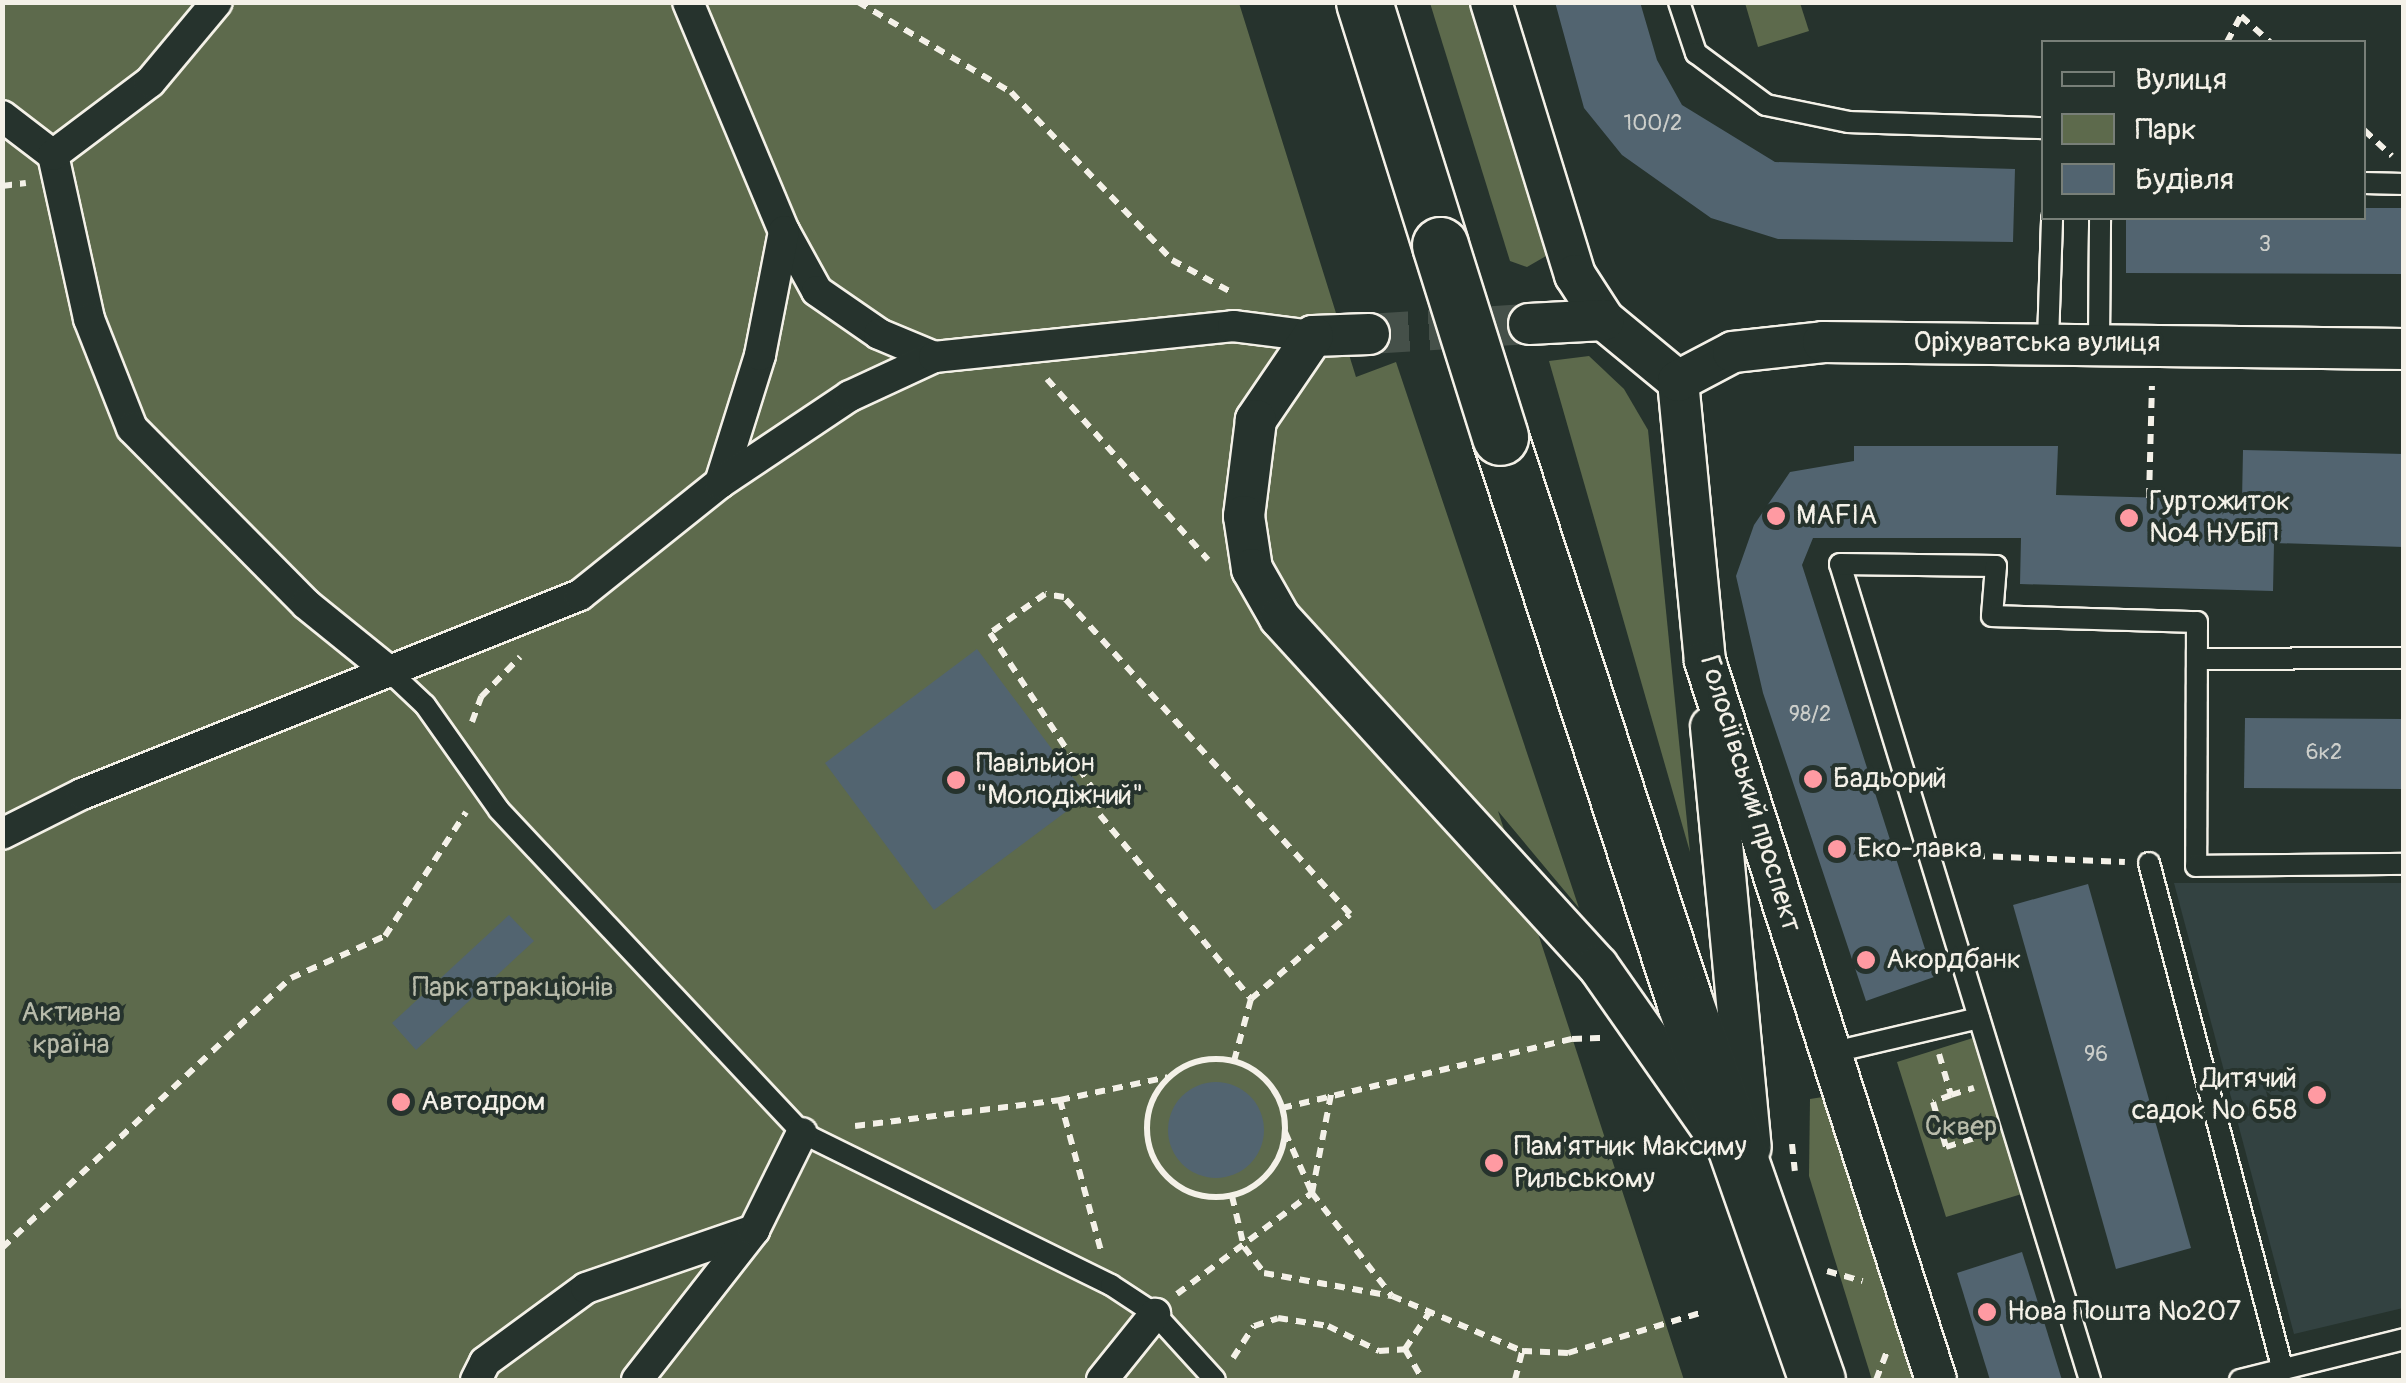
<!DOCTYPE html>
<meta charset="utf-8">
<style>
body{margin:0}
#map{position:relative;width:2406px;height:1383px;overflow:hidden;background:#26332d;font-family:Pangolin,sans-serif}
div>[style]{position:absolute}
.built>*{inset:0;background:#334241}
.green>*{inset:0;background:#5d6a4c}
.building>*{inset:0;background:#526470}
.round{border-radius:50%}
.minor-tunnel>*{height:40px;margin-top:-20px;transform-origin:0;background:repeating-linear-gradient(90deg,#455049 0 40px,transparent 0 60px)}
.path>*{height:6px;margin-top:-3px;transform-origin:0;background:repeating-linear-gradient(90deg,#f4f1e8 0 10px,transparent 0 18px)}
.path>.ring{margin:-3px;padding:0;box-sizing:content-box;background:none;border:6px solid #f4f1e8;border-radius:50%}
.roads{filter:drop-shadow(2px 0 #f4f1e8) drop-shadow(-2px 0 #f4f1e8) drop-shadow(0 2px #f4f1e8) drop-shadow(0 -2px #f4f1e8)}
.service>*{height:20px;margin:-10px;padding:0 10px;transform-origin:10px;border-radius:10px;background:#26332d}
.pedestrian>*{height:30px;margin:-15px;padding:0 15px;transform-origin:15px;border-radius:15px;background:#26332d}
.minor>*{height:40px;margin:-20px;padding:0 20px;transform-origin:20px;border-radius:20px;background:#26332d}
.trunk>*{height:55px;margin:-27.5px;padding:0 27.5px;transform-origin:27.5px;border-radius:27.5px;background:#26332d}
.bridges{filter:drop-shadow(2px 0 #f4f1e8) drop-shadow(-2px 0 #f4f1e8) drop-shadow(0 2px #f4f1e8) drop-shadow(0 -2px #f4f1e8)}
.trunk-bridge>*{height:55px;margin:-27.5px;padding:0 27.5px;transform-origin:27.5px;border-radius:27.5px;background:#26332d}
.dots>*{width:28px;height:28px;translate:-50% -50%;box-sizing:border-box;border:5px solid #26332d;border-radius:50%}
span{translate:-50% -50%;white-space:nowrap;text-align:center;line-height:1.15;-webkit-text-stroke:8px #26332d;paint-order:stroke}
.number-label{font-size:22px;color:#ccceca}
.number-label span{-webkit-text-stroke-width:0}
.street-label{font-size:28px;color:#f4f1e8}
.poi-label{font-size:28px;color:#f4f1e8}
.left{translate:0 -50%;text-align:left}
.right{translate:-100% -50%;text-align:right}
.park-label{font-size:28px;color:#b8bbaa}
.frame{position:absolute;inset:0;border:5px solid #f4f1e8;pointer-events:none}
.legend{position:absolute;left:2041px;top:40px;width:325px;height:180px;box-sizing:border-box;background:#26332d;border:2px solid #787f78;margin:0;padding:12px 18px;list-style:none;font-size:30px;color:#f4f1e8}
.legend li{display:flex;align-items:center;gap:20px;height:50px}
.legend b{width:50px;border:2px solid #787f78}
</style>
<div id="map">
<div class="built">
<div style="clip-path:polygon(2174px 883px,2403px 883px,2403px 1308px,2294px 1334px)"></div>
</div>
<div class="green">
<div style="clip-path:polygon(3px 3px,1239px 3px,1356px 377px,1396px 362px,1579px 908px,1498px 811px,1684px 1380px,3px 1380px)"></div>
<div style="clip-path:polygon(1430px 3px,1474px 3px,1553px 252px,1527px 267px,1510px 261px)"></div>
<div style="clip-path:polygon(1745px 3px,1800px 3px,1809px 31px,1758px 47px)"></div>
<div style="clip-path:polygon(1589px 356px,1624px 389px,1648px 430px,1690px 852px,1549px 361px)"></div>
<div style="clip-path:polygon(1976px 1037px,2025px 1193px,1946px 1217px,1897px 1062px)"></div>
<div style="clip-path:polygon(1829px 1096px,1920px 1380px,1872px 1380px,1809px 1176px,1810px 1099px)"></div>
</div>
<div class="building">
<div style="clip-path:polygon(1555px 2px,1640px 2px,1657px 60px,1682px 105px,1775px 162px,2015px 169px,2013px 242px,1778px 239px,1711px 218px,1622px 155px,1584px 108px)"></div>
<div style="clip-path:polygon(2364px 208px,2404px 208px,2404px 274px,2126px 273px,2126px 218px,2364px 218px)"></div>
<div style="clip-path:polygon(1854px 446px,2058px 446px,2056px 495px,2242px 500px,2243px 450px,2404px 454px,2404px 547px,2274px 543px,2273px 591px,2020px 584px,2021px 538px,1813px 538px,1802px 565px,1934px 977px,1866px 1001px,1763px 693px,1736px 576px,1754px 525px,1790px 472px,1854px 461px)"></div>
<div style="clip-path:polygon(977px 649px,1087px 796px,934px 910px,825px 763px)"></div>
<div style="clip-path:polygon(2245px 718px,2404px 719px,2404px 789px,2244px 788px)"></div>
<div style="clip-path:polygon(2088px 884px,2191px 1248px,2116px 1269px,2013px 905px)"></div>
<div style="clip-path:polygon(509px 915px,534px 941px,416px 1050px,392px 1023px)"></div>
<div class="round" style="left:1168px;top:1082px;width:96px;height:96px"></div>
<div style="clip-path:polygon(2022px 1252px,2045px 1325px,2062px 1380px,1990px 1380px,1957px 1273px)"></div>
</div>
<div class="minor-tunnel">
<div style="left:1369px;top:334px;width:160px;rotate:-3.6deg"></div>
</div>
<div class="path">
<div style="left:858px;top:2px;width:178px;rotate:30.5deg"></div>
<div style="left:1011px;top:92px;width:233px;rotate:46.2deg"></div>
<div style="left:1172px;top:260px;width:69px;rotate:28.4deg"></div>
<div style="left:2227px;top:42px;width:30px;rotate:-62deg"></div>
<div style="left:2241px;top:16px;width:39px;rotate:42deg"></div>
<div style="left:2364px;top:130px;width:38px;rotate:43deg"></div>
<div style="left:2px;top:186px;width:24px;rotate:-7deg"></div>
<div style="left:1047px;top:379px;width:242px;rotate:48.3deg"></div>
<div style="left:2149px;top:498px;width:112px;rotate:-88.5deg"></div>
<div style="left:472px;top:722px;width:27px;rotate:-70deg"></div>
<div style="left:481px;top:697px;width:56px;rotate:-45.7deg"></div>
<div style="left:1957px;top:855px;width:168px;rotate:2.4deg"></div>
<div style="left:1939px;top:1054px;width:43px;rotate:73.7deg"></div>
<div style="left:1951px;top:1095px;width:24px;rotate:-17deg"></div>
<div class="ring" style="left:1147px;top:1059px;width:132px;height:132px"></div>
<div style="left:1234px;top:1061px;width:64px;rotate:-74.7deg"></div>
<div style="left:1251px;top:999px;width:130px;rotate:-40.6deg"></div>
<div style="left:1350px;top:914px;width:427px;rotate:-132.1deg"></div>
<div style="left:1064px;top:597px;width:19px;rotate:-171deg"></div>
<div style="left:1045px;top:594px;width:67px;rotate:144.7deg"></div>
<div style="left:990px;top:633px;width:198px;rotate:56.6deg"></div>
<div style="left:1099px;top:798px;width:17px;rotate:87deg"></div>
<div style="left:1100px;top:815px;width:238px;rotate:50.6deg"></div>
<div style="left:1951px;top:1095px;width:19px;rotate:159deg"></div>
<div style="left:1933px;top:1102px;width:47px;rotate:73.9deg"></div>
<div style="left:1946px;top:1147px;width:44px;rotate:-17.2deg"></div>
<div style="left:1060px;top:1100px;width:156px;rotate:74.8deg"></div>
<div style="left:1282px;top:1108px;width:298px;rotate:-13.4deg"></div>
<div style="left:1572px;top:1039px;width:33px;rotate:-2deg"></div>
<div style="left:855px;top:1126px;width:207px;rotate:-7.2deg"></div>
<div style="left:1060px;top:1100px;width:110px;rotate:-12deg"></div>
<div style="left:1285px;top:1132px;width:67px;rotate:66.1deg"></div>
<div style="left:1312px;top:1193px;width:130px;rotate:52.2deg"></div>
<div style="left:1792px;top:1144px;width:27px;rotate:84deg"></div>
<div style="left:1232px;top:1196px;width:52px;rotate:76.8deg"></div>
<div style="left:1244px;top:1247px;width:33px;rotate:52deg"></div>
<div style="left:1264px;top:1273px;width:130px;rotate:10.2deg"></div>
<div style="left:1392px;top:1296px;width:141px;rotate:22.9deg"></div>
<div style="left:1522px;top:1351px;width:46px;rotate:2.5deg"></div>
<div style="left:1568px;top:1353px;width:141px;rotate:-16.9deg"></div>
<div style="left:2px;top:1248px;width:396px;rotate:-43.1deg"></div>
<div style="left:291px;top:978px;width:103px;rotate:-24.1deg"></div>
<div style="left:385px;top:936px;width:148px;rotate:-56.8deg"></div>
<div style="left:1827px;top:1271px;width:37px;rotate:16deg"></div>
<div style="left:1177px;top:1294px;width:169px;rotate:-36.8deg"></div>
<div style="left:1312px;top:1193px;width:101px;rotate:-79.1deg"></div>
<div style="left:1405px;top:1349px;width:43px;rotate:-56.3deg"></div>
<div style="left:1405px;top:1349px;width:36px;rotate:60deg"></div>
<div style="left:1233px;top:1358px;width:38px;rotate:-57deg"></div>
<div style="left:1254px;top:1326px;width:25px;rotate:-18deg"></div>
<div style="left:1278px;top:1318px;width:51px;rotate:9.1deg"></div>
<div style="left:1328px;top:1326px;width:57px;rotate:26.1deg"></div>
<div style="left:1379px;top:1351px;width:26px;rotate:-4deg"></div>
<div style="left:1515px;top:1380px;width:30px;rotate:-76deg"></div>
<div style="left:1876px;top:1380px;width:31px;rotate:-69deg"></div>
</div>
<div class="roads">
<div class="service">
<div style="left:1679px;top:2px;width:54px;rotate:71.6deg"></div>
<div style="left:1696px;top:53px;width:87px;rotate:36.6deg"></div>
<div style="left:1766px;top:105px;width:85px;rotate:11.6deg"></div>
<div style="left:1849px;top:122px;width:195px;rotate:1.8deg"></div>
<div style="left:2364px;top:183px;width:40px;rotate:1.4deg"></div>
<div style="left:2048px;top:341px;width:123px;rotate:-88.1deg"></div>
<div style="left:2099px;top:341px;width:123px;rotate:-89.5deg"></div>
<div style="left:2198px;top:659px;width:206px;rotate:-0.3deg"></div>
<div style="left:390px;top:672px;width:48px;rotate:43.3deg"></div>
<div style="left:425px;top:705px;width:128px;rotate:54.8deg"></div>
<div style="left:499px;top:810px;width:443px;rotate:46.8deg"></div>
<div style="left:802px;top:1133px;width:344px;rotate:26.2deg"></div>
<div style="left:1111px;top:1285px;width:53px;rotate:33.4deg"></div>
<div style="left:1155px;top:1314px;width:89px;rotate:47.7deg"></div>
<div style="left:2149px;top:863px;width:524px;rotate:75.2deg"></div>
<div style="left:1830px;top:1053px;width:153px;rotate:-13.2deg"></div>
<div style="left:2090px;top:1380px;width:853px;rotate:-107.03deg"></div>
<div style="left:1840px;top:564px;width:156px;rotate:0.7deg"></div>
<div style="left:1996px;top:566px;width:50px;rotate:94.6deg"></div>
<div style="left:1992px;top:616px;width:205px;rotate:1.7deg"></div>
<div style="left:2197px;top:622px;width:244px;rotate:90.2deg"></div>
<div style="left:2196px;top:866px;width:208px;rotate:-0.6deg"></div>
<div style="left:2240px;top:1380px;width:169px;rotate:-14deg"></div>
</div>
<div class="pedestrian">
<div style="left:688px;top:2px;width:248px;rotate:67.3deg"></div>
<div style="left:784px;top:231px;width:68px;rotate:61.2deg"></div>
<div style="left:817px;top:291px;width:75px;rotate:34.7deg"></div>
<div style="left:879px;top:334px;width:60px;rotate:22.7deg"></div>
<div style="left:2px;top:116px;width:64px;rotate:37.4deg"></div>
<div style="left:53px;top:155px;width:168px;rotate:77.6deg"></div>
<div style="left:89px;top:319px;width:117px;rotate:68.5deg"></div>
<div style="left:132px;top:428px;width:247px;rotate:45.3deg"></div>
<div style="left:306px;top:604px;width:108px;rotate:39deg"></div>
<div style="left:53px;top:155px;width:121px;rotate:-37deg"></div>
<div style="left:150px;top:82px;width:104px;rotate:-50.1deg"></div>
<div style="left:720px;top:483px;width:134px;rotate:-72.6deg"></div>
<div style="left:760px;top:355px;width:126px;rotate:-79deg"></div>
<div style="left:2px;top:834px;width:89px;rotate:-26.6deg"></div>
<div style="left:82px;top:794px;width:536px;rotate:-21.78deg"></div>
<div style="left:580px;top:595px;width:179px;rotate:-38.7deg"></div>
<div style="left:720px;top:483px;width:156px;rotate:-33.8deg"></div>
<div style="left:850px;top:396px;width:93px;rotate:-24.9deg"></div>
<div style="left:934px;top:357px;width:301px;rotate:-5.9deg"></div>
<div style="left:1233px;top:326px;width:81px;rotate:7.1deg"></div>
<div style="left:476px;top:1380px;width:20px;rotate:-63deg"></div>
<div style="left:485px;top:1362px;width:125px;rotate:-36.2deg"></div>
<div style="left:586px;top:1288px;width:178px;rotate:-19deg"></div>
<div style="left:637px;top:1380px;width:190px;rotate:-52deg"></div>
<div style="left:754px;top:1230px;width:108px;rotate:-63.7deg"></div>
<div style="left:1102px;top:1380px;width:85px;rotate:-51.2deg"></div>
</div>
<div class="minor">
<div style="left:1491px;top:2px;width:286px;rotate:72.9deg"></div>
<div style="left:1575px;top:275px;width:54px;rotate:57.2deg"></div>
<div style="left:1604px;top:320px;width:96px;rotate:39.5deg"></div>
<div style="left:1678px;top:381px;width:281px;rotate:84.5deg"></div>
<div style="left:1705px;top:661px;width:755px;rotate:72.19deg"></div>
<div style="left:1529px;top:324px;width:75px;rotate:-3.1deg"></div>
<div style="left:1369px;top:334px;width:56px;rotate:178deg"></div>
<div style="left:1313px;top:336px;width:102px;rotate:124.2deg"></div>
<div style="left:1256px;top:420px;width:97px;rotate:97.1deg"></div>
<div style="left:1244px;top:516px;width:54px;rotate:81.4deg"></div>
<div style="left:1252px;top:569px;width:56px;rotate:60.3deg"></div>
<div style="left:1280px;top:618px;width:471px;rotate:47.6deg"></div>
<div style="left:1598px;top:966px;width:211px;rotate:55deg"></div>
<div style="left:1678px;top:381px;width:62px;rotate:-27.8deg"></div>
<div style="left:1733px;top:352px;width:91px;rotate:-6.3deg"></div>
<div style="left:1823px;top:342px;width:581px;rotate:0.69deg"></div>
<div style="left:1711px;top:727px;width:422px;rotate:84.6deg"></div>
</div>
<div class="trunk">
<div style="left:1364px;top:2px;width:255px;rotate:72.6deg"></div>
<div style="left:1500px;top:437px;width:595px;rotate:71.9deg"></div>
<div style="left:1685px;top:1003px;width:399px;rotate:70.7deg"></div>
</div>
</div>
<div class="bridges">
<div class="trunk-bridge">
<div style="left:1440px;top:245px;width:201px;rotate:72.6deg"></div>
</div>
</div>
<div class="dots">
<div style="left:1776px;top:516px;background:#ff9aa2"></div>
<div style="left:2129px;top:518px;background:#ff9aa2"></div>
<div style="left:1813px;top:779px;background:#ff9aa2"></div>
<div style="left:956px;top:780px;background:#ff9aa2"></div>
<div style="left:1837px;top:849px;background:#ff9aa2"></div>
<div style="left:1866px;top:960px;background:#ff9aa2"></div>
<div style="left:2317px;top:1095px;background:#ff9aa2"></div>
<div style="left:401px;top:1102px;background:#ff9aa2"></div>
<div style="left:1494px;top:1163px;background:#ff9aa2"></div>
<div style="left:1987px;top:1312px;background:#ff9aa2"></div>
</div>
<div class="number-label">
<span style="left:1653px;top:124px">100/2</span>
<span style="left:2265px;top:245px">3</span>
<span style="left:1810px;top:715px">98/2</span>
<span style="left:2324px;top:753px">6к2</span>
<span style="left:2096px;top:1055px">96</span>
</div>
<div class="street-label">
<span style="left:2037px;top:343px">Оріхуватська вулиця</span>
<span style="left:1750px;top:794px;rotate:73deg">Голосіївський проспект</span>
</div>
<div class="poi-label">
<span class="left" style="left:2149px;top:518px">Гуртожиток<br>№4 НУБіП</span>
<span class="left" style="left:1796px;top:516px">MAFIA</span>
<span class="left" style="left:976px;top:780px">Павільйон<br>"Молодіжний"</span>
<span class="left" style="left:1833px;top:779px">Бадьорий</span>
<span class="left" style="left:1857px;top:849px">Еко-лавка</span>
<span class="left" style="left:1886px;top:960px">Акордбанк</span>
<span class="right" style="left:2297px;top:1095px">Дитячий<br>садок № 658</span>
<span class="left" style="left:421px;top:1102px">Автодром</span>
<span class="left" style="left:1514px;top:1163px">Пам'ятник Максиму<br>Рильському</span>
<span class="left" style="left:2007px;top:1312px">Нова Пошта №207</span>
</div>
<div class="park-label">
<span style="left:513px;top:988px">Парк атракціонів</span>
<span style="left:71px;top:1029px">Активна<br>країна</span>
<span style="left:1961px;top:1127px">Сквер</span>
</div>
<div class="frame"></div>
<ul class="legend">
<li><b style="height:12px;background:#26332d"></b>Вулиця</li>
<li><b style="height:28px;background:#5d6a4c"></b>Парк</li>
<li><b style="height:28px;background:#526470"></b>Будівля</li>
</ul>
</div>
